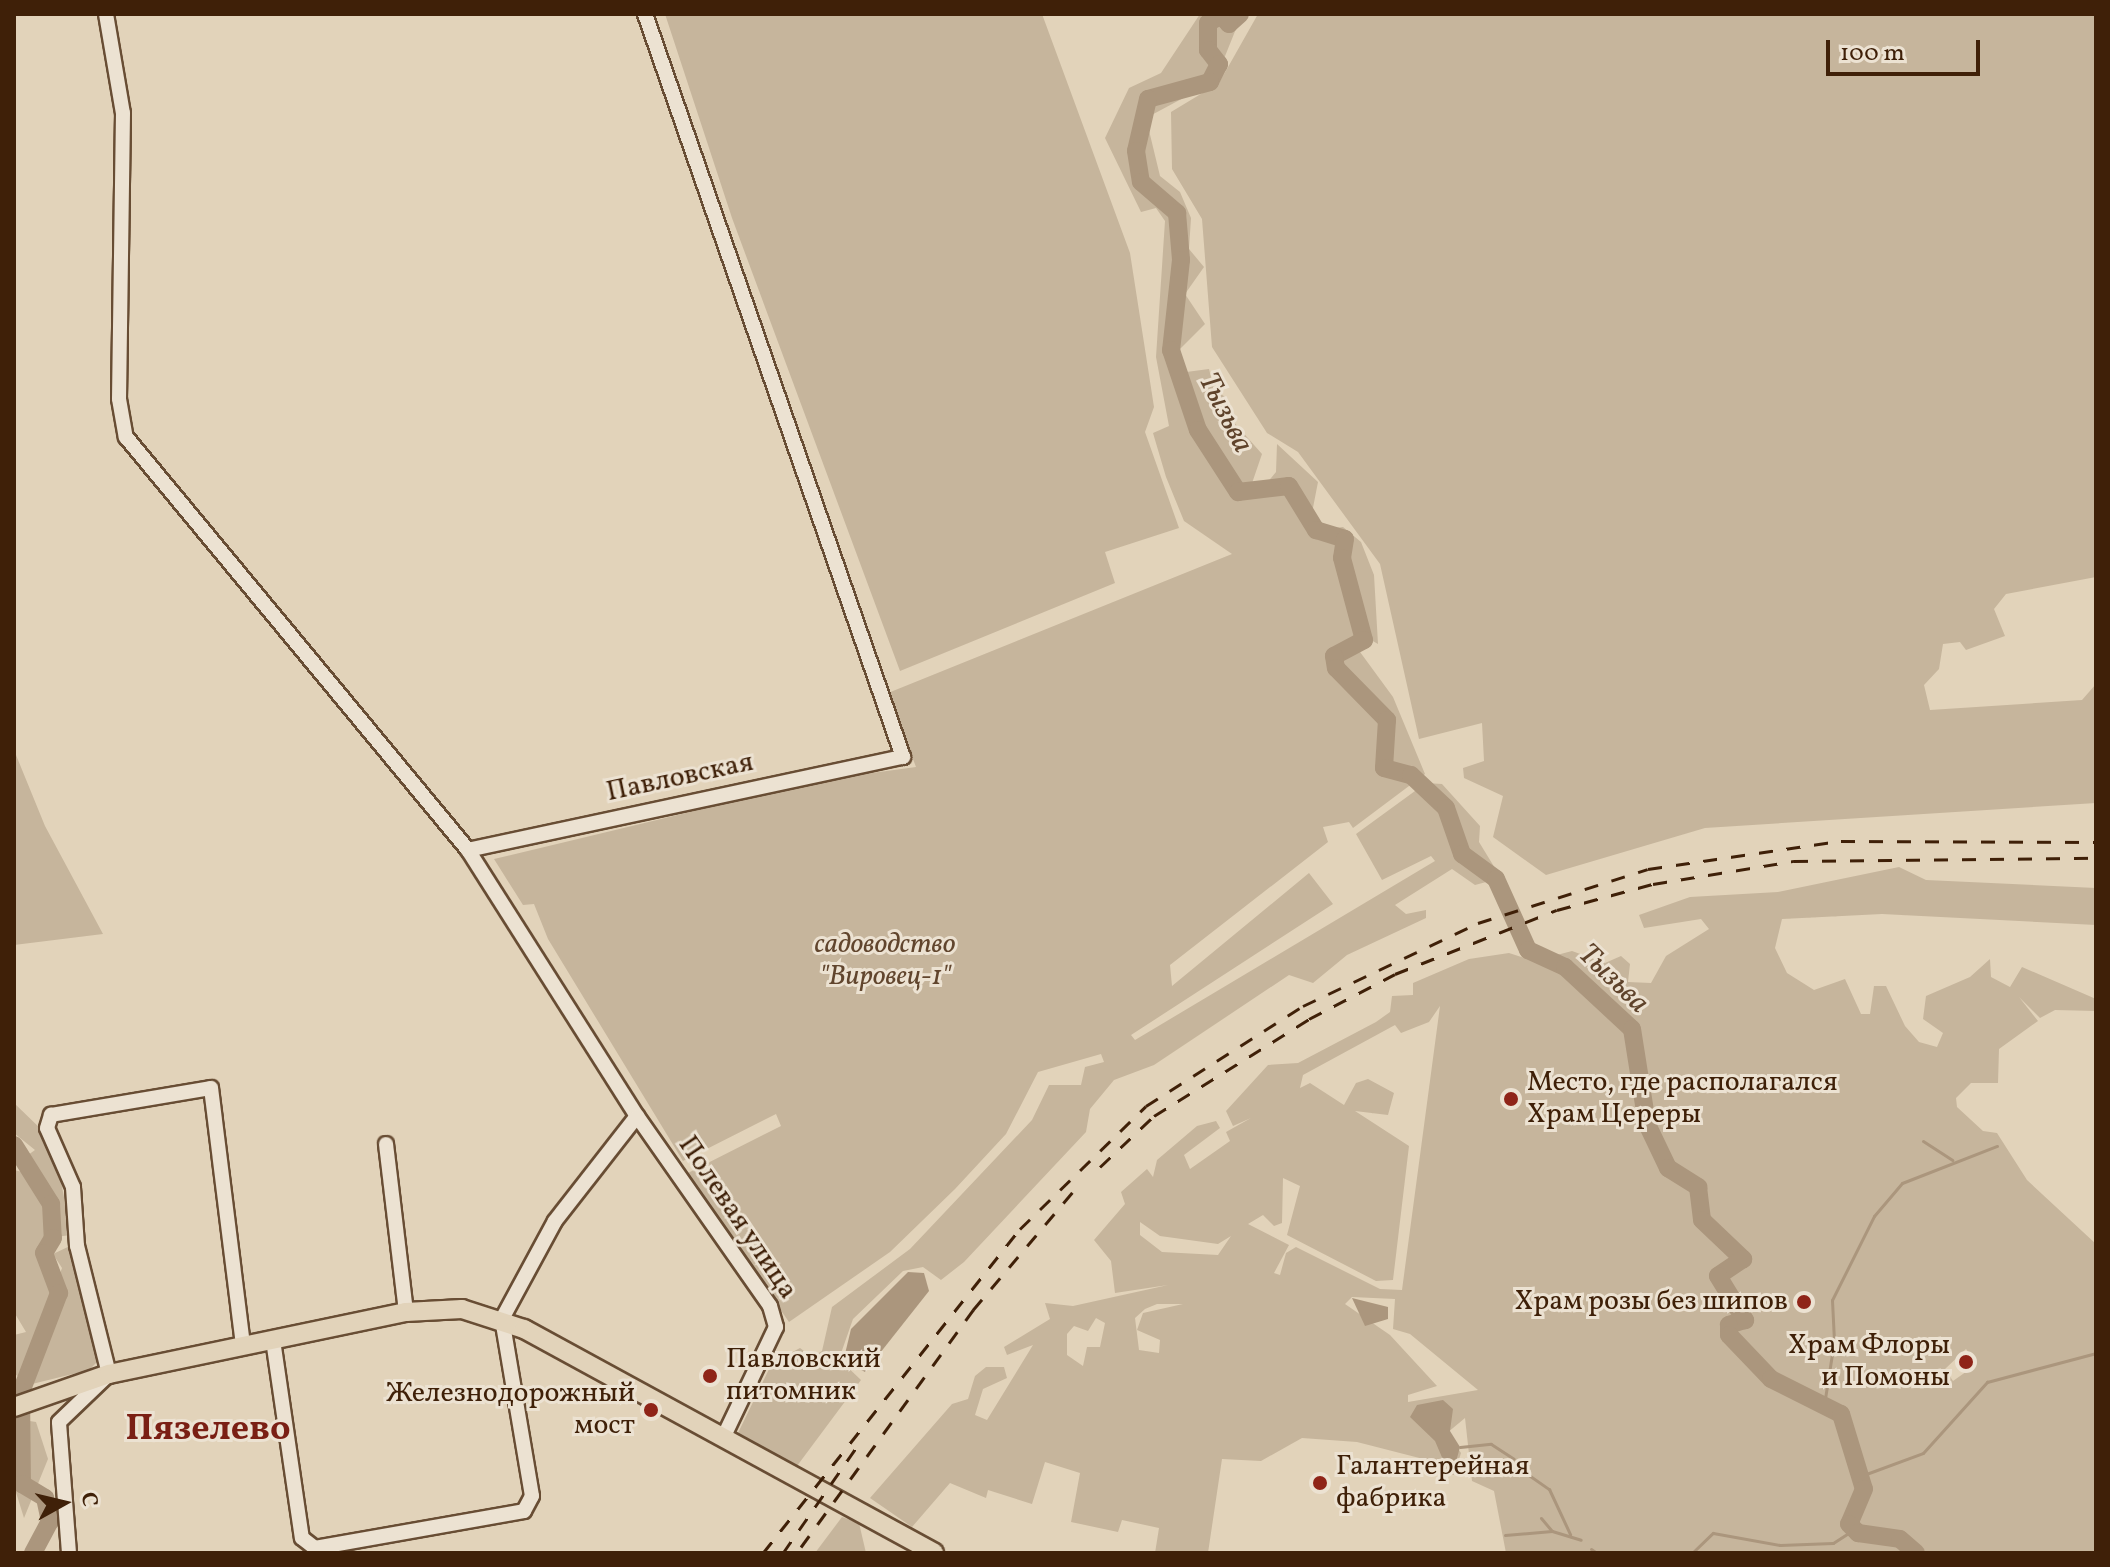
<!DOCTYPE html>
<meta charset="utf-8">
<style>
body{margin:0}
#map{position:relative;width:2110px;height:1567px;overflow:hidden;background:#e2d3ba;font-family:Vollkorn,serif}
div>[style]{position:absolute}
.green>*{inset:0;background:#c6b59c}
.water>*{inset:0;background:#ab967d}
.stream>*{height:3px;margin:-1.5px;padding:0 1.5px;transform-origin:1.5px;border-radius:1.5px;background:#ab967d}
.river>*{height:18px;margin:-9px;padding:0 9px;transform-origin:9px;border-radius:9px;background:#ab967d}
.roads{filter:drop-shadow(2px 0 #684d34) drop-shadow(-2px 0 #684d34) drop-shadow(0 2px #684d34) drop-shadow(0 -2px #684d34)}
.minor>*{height:14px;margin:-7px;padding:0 7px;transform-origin:7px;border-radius:7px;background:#ece2d2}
.major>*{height:18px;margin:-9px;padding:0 9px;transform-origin:9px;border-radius:9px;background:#e2d3ba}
.rail>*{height:3px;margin-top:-1.5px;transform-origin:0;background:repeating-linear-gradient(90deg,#3f2008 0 14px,transparent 0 28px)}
.dots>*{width:22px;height:22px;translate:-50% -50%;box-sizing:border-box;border:4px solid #ece2d2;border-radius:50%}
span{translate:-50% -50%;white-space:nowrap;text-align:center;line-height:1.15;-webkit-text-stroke:6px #ece2d2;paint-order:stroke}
.street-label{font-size:28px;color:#3f2008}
.park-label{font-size:28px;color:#61452d;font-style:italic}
.poi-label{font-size:28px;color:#3f2008}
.left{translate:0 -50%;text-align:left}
.right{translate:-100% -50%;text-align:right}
.water-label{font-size:30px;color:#5f432b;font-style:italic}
.district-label{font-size:36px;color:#7a1f14;font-weight:700}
.frame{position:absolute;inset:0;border:16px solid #3f2008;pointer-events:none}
.north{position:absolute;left:24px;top:1463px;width:80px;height:80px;-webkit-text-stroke:6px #ece2d2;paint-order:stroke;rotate:82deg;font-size:22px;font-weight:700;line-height:32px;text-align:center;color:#3f2008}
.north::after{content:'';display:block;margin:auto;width:28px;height:36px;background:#3f2008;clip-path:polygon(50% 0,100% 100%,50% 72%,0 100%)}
.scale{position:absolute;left:1826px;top:40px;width:154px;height:36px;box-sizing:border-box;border:4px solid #3f2008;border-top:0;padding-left:10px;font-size:24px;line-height:28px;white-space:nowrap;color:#3f2008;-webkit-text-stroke:6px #ece2d2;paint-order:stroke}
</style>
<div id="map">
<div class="green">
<div style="clip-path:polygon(665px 14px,1042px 14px,1130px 253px,1154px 407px,1145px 432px,1179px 528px,1105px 552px,1115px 583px,900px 671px,732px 218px)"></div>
<div style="clip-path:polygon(1200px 14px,1242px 14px,1215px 81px,1146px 118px,1160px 176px,1180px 192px,1191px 218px,1189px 249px,1204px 267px,1185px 294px,1205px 324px,1172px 357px,1172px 366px,1179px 373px,1209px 369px,1214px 389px,1228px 399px,1231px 419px,1262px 454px,1250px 489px,1262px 489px,1276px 472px,1277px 444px,1318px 482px,1311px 518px,1318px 530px,1343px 527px,1361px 542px,1374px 575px,1378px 644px,1359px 633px,1352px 641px,1393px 697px,1425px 774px,1353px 828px,1349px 822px,1323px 827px,1328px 842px,1170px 965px,1172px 986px,1309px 873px,1333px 904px,1131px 1035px,1135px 1040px,1435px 861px,1431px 856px,1382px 880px,1356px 834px,1426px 783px,1442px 784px,1480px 826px,1479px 842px,1501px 878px,1475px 885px,1452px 869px,1395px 905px,1406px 914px,1426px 910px,1426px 918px,1347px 955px,1313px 983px,1289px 975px,1154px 1065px,1114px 1080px,1090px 1109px,1086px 1132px,964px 1262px,941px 1280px,923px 1267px,903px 1271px,853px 1319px,839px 1359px,861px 1380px,797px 1466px,738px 1433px,772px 1363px,800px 1348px,812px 1357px,822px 1351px,832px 1307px,910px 1249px,1032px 1120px,1049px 1085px,1081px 1085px,1085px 1067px,1104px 1062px,1101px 1054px,1038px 1072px,1006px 1134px,955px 1189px,890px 1252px,789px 1322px,686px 1174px,781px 1126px,776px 1114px,683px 1161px,548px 939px,534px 904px,523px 905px,494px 859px,828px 779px,916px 767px,888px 693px,1232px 554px,1184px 521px,1166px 477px,1153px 433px,1169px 426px,1156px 357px,1165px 221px,1156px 208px,1141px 212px,1105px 138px,1129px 88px,1161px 73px)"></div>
<div style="clip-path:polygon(1258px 14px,2096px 14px,2096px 577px,2006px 594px,1994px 609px,2005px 636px,1966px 650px,1960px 642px,1943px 644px,1939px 669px,1924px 685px,1930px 710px,2082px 700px,2096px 684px,2096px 803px,1705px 828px,1546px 875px,1493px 837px,1503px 796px,1464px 778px,1463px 768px,1484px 761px,1482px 723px,1419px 739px,1380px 564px,1298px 452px,1267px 433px,1212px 347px,1202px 219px,1172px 169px,1171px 112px,1219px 83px)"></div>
<div style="clip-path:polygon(16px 755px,45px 826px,103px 934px,14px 945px)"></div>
<div style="clip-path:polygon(evenodd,1899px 867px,1926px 880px,2096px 888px,2096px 925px,1882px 914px,1782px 919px,1775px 948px,1787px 973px,1814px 990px,1845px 979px,1861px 1014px,1870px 1014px,1874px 986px,1886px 986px,1905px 1026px,1919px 1042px,1937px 1047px,1943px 1033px,1923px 1019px,1926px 996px,1970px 977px,1990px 959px,1991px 977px,2010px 987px,2022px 967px,2096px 999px,2096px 1011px,2055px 1010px,2040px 1018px,2019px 997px,2038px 1021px,1999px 1049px,1998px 1083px,1971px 1083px,1956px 1098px,1957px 1107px,1983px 1131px,1997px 1133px,2027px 1180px,2096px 1244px,2096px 1553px,1506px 1553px,1494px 1491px,1472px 1481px,1465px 1418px,1447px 1433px,1461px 1453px,1454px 1475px,1438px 1472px,1435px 1462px,1357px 1442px,1302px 1438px,1261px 1461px,1222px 1459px,1208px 1553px,1155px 1553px,1159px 1528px,1122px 1520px,1118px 1532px,1071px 1522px,1080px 1473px,1045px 1462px,1032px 1504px,988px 1490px,986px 1498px,950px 1483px,912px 1527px,870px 1498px,952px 1404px,968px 1399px,975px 1376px,986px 1367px,1004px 1367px,1007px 1378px,983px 1389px,975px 1415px,987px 1420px,1033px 1345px,1007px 1355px,1004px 1347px,1050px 1319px,1045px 1303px,1073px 1306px,1168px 1285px,1115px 1293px,1111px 1261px,1094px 1240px,1125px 1204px,1121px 1192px,1147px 1169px,1153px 1177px,1157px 1160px,1197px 1126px,1216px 1121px,1220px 1128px,1184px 1155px,1190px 1169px,1230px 1141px,1226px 1132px,1251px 1118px,1233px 1126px,1226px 1111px,1268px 1065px,1298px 1063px,1376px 1022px,1390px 1012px,1392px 996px,1413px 995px,1413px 983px,1469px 959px,1509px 953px,1534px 961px,1572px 951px,1605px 963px,1621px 956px,1630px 964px,1628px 982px,1651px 983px,1666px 956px,1709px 929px,1701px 919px,1644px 928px,1639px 915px,1690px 897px,1778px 892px,1899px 867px,1440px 1006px,1402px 1290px,1380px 1289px,1296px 1247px,1286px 1253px,1280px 1275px,1274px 1273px,1289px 1245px,1248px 1224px,1263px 1215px,1274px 1226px,1282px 1223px,1283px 1178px,1300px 1186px,1287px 1235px,1376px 1281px,1393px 1280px,1409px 1146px,1355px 1111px,1388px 1115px,1394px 1093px,1368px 1079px,1356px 1083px,1344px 1105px,1310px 1083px,1300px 1088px,1303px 1075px,1395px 1025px,1401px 1033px,1429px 1022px,1440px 1006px,1899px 867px,1140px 1222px,1160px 1236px,1218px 1244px,1231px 1236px,1218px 1255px,1162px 1252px,1140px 1235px,1140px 1222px,1899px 867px,1352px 1297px,1395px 1299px,1393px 1329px,1410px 1334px,1478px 1390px,1408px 1402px,1408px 1395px,1437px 1386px,1390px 1335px,1345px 1304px,1352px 1297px,1899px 867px,1157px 1304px,1183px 1304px,1143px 1313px,1137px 1330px,1160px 1340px,1159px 1353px,1139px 1350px,1135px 1318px,1145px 1309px,1157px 1304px,1899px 867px,1096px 1318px,1105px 1323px,1100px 1347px,1087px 1347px,1083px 1366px,1067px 1355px,1067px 1334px,1074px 1326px,1088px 1331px,1096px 1318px,1899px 867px,1966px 1349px,1977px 1364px,1953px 1381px,1945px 1369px,1966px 1349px)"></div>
<div style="clip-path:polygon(14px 1103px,43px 1131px,57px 1160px,71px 1235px,47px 1238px,44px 1254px,58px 1279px,62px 1268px,53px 1254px,72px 1245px,99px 1360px,89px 1370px,28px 1385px,14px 1373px,14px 1335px,26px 1332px,14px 1312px,14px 1170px,31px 1174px,28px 1155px,35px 1150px,14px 1133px)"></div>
<div style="clip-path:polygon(17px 1419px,36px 1422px,48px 1459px,24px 1518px,14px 1486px)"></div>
<div style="clip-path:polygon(842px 1517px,859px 1523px,866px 1553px,815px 1553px)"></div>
</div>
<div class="water">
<div style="clip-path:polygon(908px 1272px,924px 1273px,929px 1291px,865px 1372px,852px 1365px,845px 1354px,851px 1329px)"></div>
<div style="clip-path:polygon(1352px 1298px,1388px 1307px,1388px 1319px,1365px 1326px)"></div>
<div style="clip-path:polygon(1443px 1400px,1453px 1409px,1450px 1431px,1460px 1447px,1454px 1469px,1447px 1469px,1435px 1441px,1410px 1417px,1417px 1405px)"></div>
</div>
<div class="stream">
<div style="left:1923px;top:1141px;width:35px;rotate:33deg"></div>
<div style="left:1824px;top:1405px;width:65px;rotate:-81.1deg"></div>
<div style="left:1834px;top:1341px;width:41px;rotate:-92.8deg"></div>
<div style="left:1832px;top:1300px;width:94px;rotate:-63.4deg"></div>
<div style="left:1874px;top:1216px;width:43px;rotate:-49.7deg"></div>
<div style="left:1902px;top:1183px;width:102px;rotate:-21.3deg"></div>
<div style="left:1460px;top:1447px;width:31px;rotate:-6deg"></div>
<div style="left:1491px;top:1444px;width:27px;rotate:33deg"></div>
<div style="left:1523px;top:1471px;width:32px;rotate:35deg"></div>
<div style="left:1549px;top:1489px;width:50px;rotate:65deg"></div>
<div style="left:1858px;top:1477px;width:69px;rotate:-20.3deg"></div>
<div style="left:1923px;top:1453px;width:96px;rotate:-48deg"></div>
<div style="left:1987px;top:1382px;width:113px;rotate:-14.9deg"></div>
<div style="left:1541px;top:1518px;width:17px;rotate:50deg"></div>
<div style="left:1505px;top:1535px;width:47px;rotate:-4.9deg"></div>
<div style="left:1552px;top:1531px;width:30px;rotate:17deg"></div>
<div style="left:1591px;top:1549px;width:7px;rotate:34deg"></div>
<div style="left:1692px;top:1553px;width:29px;rotate:-44deg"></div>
<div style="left:1713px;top:1533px;width:68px;rotate:10.2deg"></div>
<div style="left:1780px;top:1545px;width:53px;rotate:-2.2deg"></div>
<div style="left:1833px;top:1543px;width:24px;rotate:-33deg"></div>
</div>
<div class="river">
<div style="left:1240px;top:14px;width:15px;rotate:138deg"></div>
<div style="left:1229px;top:24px;width:12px;rotate:-132deg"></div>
<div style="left:1221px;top:15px;width:15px;rotate:148deg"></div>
<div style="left:1208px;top:23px;width:27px;rotate:90deg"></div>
<div style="left:1208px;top:50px;width:18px;rotate:52deg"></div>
<div style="left:1219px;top:64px;width:20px;rotate:117deg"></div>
<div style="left:1210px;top:82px;width:64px;rotate:164.7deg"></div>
<div style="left:1148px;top:99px;width:53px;rotate:103deg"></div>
<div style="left:1136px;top:151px;width:31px;rotate:81deg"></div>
<div style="left:1141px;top:182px;width:48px;rotate:40.7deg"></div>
<div style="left:1177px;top:213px;width:47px;rotate:85.1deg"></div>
<div style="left:1181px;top:260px;width:91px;rotate:96.3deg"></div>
<div style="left:1171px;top:350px;width:84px;rotate:71.4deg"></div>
<div style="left:1198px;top:430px;width:74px;rotate:57.2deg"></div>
<div style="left:1238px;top:492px;width:51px;rotate:-6.7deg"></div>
<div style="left:1289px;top:486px;width:52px;rotate:58.5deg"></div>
<div style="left:1316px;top:530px;width:30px;rotate:17deg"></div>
<div style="left:1345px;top:539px;width:19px;rotate:99deg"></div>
<div style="left:1342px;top:558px;width:85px;rotate:75deg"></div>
<div style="left:1364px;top:640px;width:34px;rotate:152deg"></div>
<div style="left:1334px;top:656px;width:12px;rotate:81deg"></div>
<div style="left:1336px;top:668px;width:73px;rotate:45.6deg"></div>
<div style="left:1387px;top:720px;width:48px;rotate:93.6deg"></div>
<div style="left:1384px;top:768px;width:28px;rotate:15deg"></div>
<div style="left:1411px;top:775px;width:48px;rotate:43.3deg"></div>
<div style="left:1446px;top:808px;width:49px;rotate:70.8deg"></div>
<div style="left:1462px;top:854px;width:42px;rotate:36.3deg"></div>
<div style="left:1496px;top:879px;width:78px;rotate:65.7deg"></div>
<div style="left:1528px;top:950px;width:41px;rotate:24.7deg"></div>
<div style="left:1565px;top:967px;width:91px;rotate:42.8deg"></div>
<div style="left:1632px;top:1029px;width:96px;rotate:81deg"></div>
<div style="left:1647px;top:1124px;width:49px;rotate:64.5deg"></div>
<div style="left:1668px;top:1168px;width:36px;rotate:32deg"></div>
<div style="left:1698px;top:1187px;width:33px;rotate:83deg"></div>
<div style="left:1702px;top:1220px;width:57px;rotate:43.6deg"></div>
<div style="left:1743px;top:1259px;width:30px;rotate:146deg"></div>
<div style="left:1718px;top:1276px;width:52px;rotate:58.5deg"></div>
<div style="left:1745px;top:1320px;width:17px;rotate:163deg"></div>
<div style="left:1729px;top:1325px;width:10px;rotate:90deg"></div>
<div style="left:1729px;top:1335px;width:61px;rotate:46.3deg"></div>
<div style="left:1771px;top:1379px;width:78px;rotate:26.6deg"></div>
<div style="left:1841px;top:1414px;width:78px;rotate:73deg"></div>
<div style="left:1864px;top:1489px;width:38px;rotate:113deg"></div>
<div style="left:1849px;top:1524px;width:13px;rotate:45deg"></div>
<div style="left:1858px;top:1533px;width:42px;rotate:8.1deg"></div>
<div style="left:1900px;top:1539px;width:21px;rotate:41deg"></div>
<div style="left:14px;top:1145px;width:70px;rotate:57.9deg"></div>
<div style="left:51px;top:1204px;width:34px;rotate:87deg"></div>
<div style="left:53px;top:1238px;width:17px;rotate:121deg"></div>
<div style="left:44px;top:1253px;width:43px;rotate:69.4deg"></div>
<div style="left:59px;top:1293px;width:106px;rotate:111deg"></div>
<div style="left:21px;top:1392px;width:92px;rotate:89.4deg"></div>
<div style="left:22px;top:1484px;width:27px;rotate:31deg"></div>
<div style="left:45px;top:1498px;width:24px;rotate:78deg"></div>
<div style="left:50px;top:1521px;width:36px;rotate:118deg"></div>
</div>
<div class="roads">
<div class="minor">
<div style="left:106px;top:14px;width:100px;rotate:80.3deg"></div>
<div style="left:123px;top:113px;width:286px;rotate:90.8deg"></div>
<div style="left:119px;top:399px;width:39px;rotate:80deg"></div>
<div style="left:126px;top:437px;width:536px;rotate:50.37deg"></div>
<div style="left:468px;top:850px;width:315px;rotate:57.6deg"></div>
<div style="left:637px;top:1116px;width:232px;rotate:55deg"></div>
<div style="left:770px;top:1306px;width:22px;rotate:74deg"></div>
<div style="left:776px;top:1327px;width:123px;rotate:115.5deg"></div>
<div style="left:468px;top:850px;width:445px;rotate:-12.1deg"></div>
<div style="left:903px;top:757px;width:787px;rotate:-109.15deg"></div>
<div style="left:386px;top:1144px;width:169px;rotate:83.2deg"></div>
<div style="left:273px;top:1340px;width:200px;rotate:81.7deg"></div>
<div style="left:302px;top:1538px;width:16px;rotate:38deg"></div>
<div style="left:315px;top:1548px;width:212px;rotate:-10deg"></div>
<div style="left:524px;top:1511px;width:17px;rotate:-62deg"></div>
<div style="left:532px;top:1496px;width:180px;rotate:-99.6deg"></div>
<div style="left:502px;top:1319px;width:111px;rotate:-61.6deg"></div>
<div style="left:555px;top:1221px;width:133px;rotate:-52deg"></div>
<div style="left:69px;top:1553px;width:131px;rotate:-94.4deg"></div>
<div style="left:59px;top:1422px;width:69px;rotate:-43.8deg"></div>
<div style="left:109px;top:1374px;width:132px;rotate:-104deg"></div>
<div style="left:77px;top:1246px;width:59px;rotate:-93.9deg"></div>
<div style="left:73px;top:1187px;width:64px;rotate:-113.8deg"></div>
<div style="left:47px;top:1128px;width:14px;rotate:-73deg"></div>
<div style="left:51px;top:1115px;width:162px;rotate:-9.6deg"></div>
<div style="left:211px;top:1088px;width:260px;rotate:82.9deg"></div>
</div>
<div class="major">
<div style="left:14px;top:1407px;width:101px;rotate:-19.2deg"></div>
<div style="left:109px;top:1374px;width:303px;rotate:-11.8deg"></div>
<div style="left:406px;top:1312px;width:56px;rotate:-3.1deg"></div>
<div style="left:462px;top:1309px;width:65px;rotate:17.9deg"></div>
<div style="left:524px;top:1329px;width:467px;rotate:28.6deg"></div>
</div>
</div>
<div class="rail">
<div style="left:1100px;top:1167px;width:74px;rotate:-43.4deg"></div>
<div style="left:1154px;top:1116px;width:183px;rotate:-32deg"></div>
<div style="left:1309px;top:1019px;width:97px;rotate:-27.6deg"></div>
<div style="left:1395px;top:974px;width:174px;rotate:-21.6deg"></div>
<div style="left:1557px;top:910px;width:99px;rotate:-15.2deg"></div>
<div style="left:1653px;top:884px;width:143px;rotate:-9.3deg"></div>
<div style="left:1794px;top:861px;width:302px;rotate:-0.6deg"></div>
<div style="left:801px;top:1547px;width:293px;rotate:-54deg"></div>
<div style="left:973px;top:1310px;width:160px;rotate:-49.8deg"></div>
<div style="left:763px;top:1553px;width:414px;rotate:-51.6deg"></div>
<div style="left:1020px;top:1229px;width:176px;rotate:-44.3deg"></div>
<div style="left:1146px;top:1106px;width:186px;rotate:-32.5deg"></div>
<div style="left:1303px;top:1006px;width:194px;rotate:-25.4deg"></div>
<div style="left:1478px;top:923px;width:178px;rotate:-17.6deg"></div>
<div style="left:1648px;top:869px;width:195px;rotate:-8.3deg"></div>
<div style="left:1841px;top:841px;width:255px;rotate:0.2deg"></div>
<div style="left:783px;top:1553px;width:128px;rotate:-55.2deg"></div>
</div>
<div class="dots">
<div style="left:1511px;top:1099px;background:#8f2418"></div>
<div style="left:1804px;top:1302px;background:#8f2418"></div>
<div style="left:1966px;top:1362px;background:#8f2418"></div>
<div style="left:710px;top:1376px;background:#8f2418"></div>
<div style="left:651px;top:1410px;background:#8f2418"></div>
<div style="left:1320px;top:1483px;background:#8f2418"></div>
</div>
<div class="street-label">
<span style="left:680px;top:778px;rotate:-12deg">Павловская</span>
<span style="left:737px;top:1218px;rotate:56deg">Полевая улица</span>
</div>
<div class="park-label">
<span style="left:885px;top:961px">садоводство<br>"Вировец-1"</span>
</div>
<div class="poi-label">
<span class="left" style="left:1527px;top:1099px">Место, где располагался<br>Храм Цереры</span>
<span class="right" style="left:1788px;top:1302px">Храм розы без шипов</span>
<span class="right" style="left:1950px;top:1362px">Храм Флоры<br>и Помоны</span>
<span class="left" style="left:726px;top:1376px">Павловский<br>питомник</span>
<span class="right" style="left:635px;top:1410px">Железнодорожный<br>мост</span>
<span class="left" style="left:1336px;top:1483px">Галантерейная<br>фабрика</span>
</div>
<div class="water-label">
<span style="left:1225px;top:413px;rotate:63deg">Тызьва</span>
<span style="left:1613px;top:979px;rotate:44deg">Тызьва</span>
</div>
<div class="district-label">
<span style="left:208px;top:1431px">Пязелево</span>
</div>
<div class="frame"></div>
<div class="north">С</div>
<div class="scale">100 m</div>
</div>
